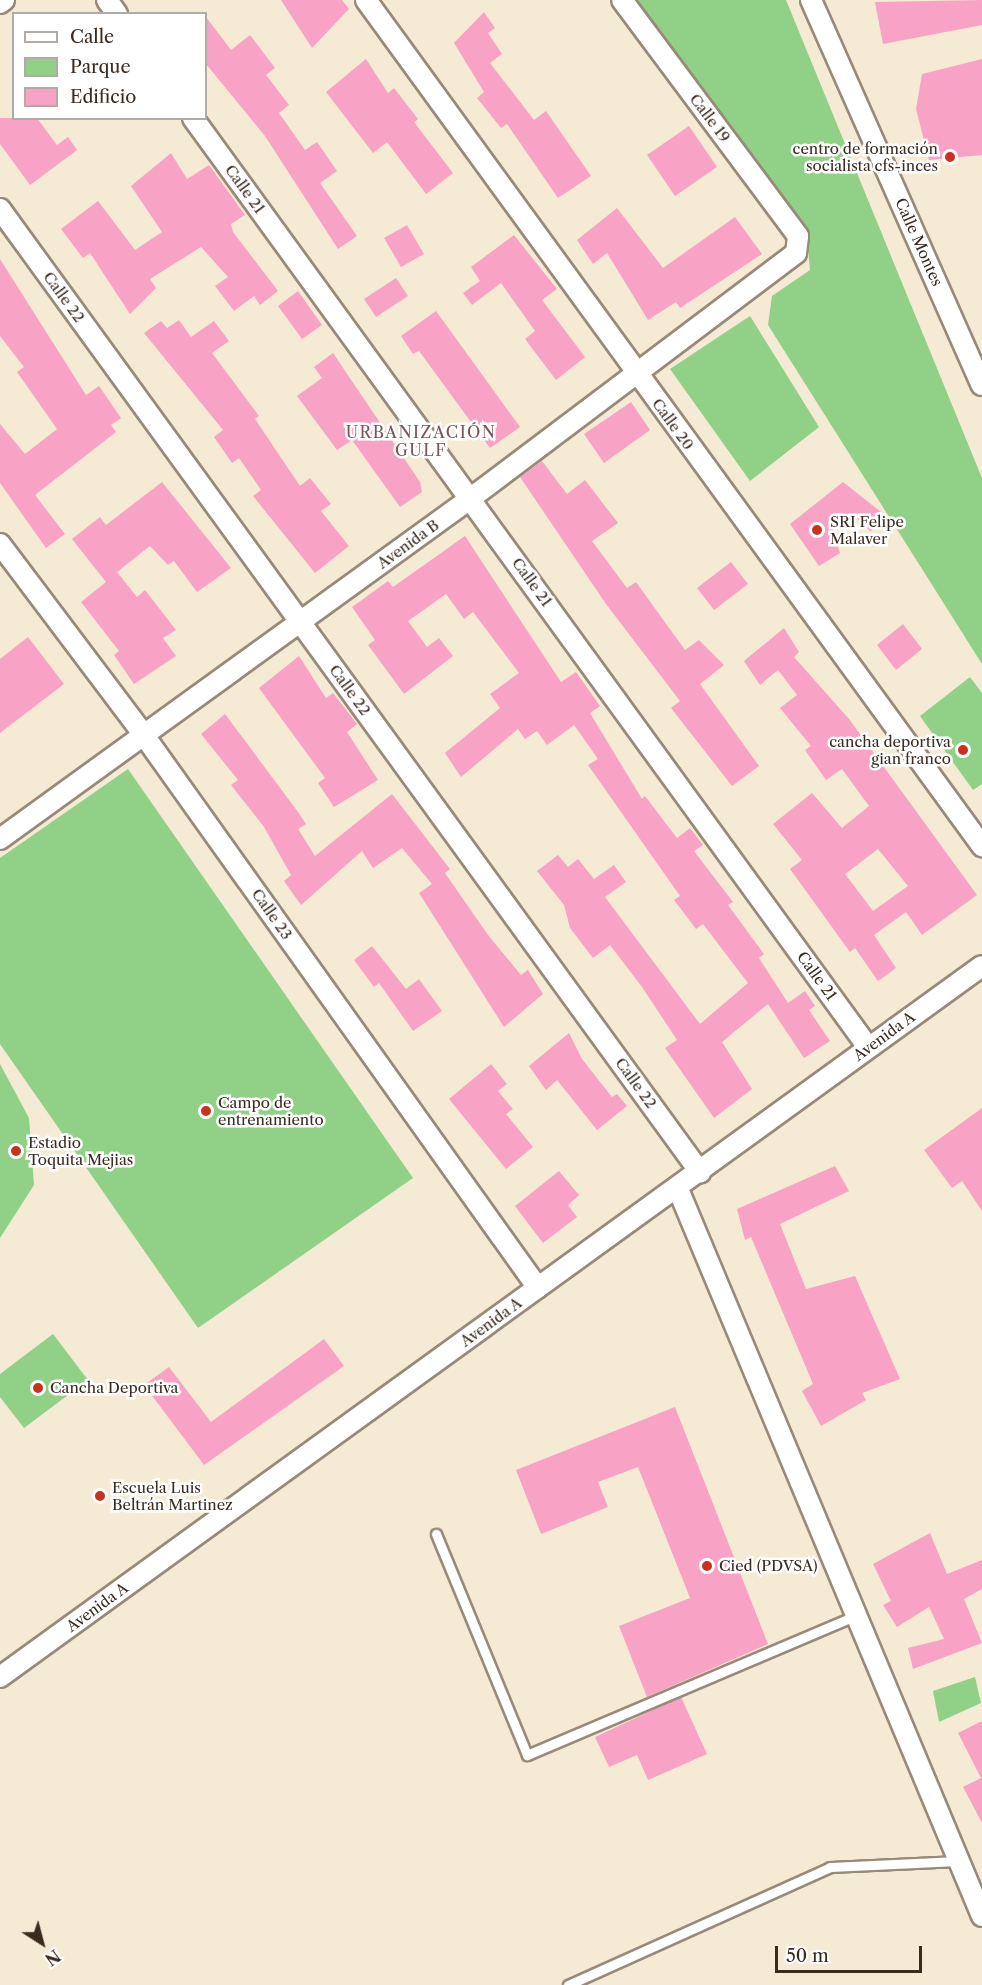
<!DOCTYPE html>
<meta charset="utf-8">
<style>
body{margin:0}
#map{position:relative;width:982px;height:1985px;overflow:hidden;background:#f5ead4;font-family:"Libre Caslon Text",serif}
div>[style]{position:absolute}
.green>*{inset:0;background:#90d087}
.building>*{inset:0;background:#f8a3c6}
.roads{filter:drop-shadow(2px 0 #988a79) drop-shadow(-2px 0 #988a79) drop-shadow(0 2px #988a79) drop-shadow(0 -2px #988a79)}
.service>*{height:9px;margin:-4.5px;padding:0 4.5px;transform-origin:4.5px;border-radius:4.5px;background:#fff}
.minor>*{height:20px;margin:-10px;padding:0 10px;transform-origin:10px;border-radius:10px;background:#fff}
.dots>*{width:16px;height:16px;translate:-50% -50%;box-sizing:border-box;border:3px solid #fff;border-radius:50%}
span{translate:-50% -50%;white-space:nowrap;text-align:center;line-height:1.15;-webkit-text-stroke:5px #fff;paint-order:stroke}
.street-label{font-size:15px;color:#3b2a1e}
.poi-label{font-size:15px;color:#3b2a1e}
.right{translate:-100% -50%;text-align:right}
.left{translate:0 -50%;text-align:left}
.neighbourhood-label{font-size:16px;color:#7d5459;letter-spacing:1.5px}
.legend{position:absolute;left:12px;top:12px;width:195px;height:108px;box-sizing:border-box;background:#fff;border:2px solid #b1aaa5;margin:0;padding:8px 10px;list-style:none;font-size:18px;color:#3b2a1e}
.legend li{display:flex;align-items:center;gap:12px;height:30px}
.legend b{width:30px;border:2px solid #b1aaa5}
.north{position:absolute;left:12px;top:1913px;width:60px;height:60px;-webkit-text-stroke:4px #fff;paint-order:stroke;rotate:144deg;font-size:16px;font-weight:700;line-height:24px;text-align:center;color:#3b2a1e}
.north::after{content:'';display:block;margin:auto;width:21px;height:27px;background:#3b2a1e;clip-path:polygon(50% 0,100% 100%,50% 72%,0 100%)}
.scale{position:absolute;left:775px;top:1946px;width:147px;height:27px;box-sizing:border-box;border:3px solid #3b2a1e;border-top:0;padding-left:8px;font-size:18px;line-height:21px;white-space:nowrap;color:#3b2a1e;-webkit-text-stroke:4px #fff;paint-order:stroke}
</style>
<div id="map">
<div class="green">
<div style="clip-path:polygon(637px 0,786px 0,982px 478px,982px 664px,768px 325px,772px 296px,810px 270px,807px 237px)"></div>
<div style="clip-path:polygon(750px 316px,819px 427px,750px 481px,670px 369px)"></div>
<div style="clip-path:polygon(970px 677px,982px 693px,982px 784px,973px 790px,920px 716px)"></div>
<div style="clip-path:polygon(128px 769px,413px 1178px,198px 1328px,0 1044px,0 858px)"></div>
<div style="clip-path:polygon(0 1064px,29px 1118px,34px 1185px,0 1238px)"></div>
<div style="clip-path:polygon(53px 1334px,88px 1380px,24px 1428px,0 1397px,0 1374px)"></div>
<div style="clip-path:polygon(975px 1677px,981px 1703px,939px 1722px,933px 1691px)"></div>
</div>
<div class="building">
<div style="clip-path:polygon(281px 0,342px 0,349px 9px,312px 48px)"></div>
<div style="clip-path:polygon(982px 0,982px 25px,883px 44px,875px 2px)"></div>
<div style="clip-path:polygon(484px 12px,495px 28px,488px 33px,502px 54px,490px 63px,534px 120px,546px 111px,591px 176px,558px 198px,507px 124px,501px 128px,477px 98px,484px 92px,454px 43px)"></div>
<div style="clip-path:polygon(206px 17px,231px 50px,250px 35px,275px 68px,266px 75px,289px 105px,279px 113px,305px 150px,317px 142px,337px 171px,320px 183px,357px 236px,338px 249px,265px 136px,206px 64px)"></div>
<div style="clip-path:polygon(366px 59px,388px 93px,394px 88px,418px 119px,414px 122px,453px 173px,426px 194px,387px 142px,373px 153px,326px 92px)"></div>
<div style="clip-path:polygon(982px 59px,982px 155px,929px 160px,916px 109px,922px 74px)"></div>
<div style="clip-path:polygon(0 118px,37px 118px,57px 145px,68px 137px,77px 150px,30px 185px,0 144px)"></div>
<div style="clip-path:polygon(689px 126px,717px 167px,675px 196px,647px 155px)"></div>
<div style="clip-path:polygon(171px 153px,187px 179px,209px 165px,245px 215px,231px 224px,233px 232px,278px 291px,260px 305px,254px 296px,234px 311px,215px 286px,228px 277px,201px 247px,150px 279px,156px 288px,130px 314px,90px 253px,83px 258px,61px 229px,98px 201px,135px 250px,162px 232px,131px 186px)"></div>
<div style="clip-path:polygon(617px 208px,663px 268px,735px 217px,762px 254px,680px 308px,676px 302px,648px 320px,607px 253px,593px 264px,577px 240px)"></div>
<div style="clip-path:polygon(407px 225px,424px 254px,401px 267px,384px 238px)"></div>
<div style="clip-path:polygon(514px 235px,557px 289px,542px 300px,585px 357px,556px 380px,525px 339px,535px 331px,501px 283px,472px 305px,463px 293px,480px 281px,471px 267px)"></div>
<div style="clip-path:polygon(0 259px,86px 395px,99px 386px,121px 418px,111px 425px,116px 432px,35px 495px,65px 534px,46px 548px,0 483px,0 424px,25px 454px,57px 429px,17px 372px,24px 367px,0 336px)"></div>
<div style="clip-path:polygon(396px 278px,408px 296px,376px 317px,364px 299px)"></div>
<div style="clip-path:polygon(298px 291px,322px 325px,302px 339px,278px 306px)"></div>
<div style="clip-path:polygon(436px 311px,520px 427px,490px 448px,419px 351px,413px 354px,401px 336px)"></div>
<div style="clip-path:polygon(179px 320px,191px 337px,214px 321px,229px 341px,212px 353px,259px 416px,255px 419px,300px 486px,310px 478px,331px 504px,321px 511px,349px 546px,315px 573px,253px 496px,261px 490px,239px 458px,232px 463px,214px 437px,223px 430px,144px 333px,161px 321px,167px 328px)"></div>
<div style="clip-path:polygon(333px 353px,420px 482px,422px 492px,400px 507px,352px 440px,337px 450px,297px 396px,322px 378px,314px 367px)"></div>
<div style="clip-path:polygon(631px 402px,650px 430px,604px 463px,584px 434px)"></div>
<div style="clip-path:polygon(542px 461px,567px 494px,585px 480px,618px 523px,592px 541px,627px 588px,636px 582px,685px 650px,699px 640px,724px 665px,700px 684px,759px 766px,732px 786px,671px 708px,680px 701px,606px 604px,520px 477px)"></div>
<div style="clip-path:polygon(162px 482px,231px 568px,197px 592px,174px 561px,168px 565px,150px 546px,117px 572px,137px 597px,145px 590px,176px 630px,163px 638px,176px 656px,134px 684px,114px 655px,119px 651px,81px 602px,106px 582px,72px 539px,100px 517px,106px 525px)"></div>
<div style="clip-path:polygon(843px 482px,891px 520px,870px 531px,852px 514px,833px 530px,840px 553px,819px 566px,790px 524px)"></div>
<div style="clip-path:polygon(465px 536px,561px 682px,576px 672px,600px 706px,590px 713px,642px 799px,645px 796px,677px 838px,690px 828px,703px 845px,694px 851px,733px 902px,728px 905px,764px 954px,759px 958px,788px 1003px,805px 991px,815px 1006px,809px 1010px,830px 1041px,804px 1058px,768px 1004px,722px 1042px,752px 1089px,714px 1118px,665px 1048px,677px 1040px,642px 987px,610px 945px,593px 958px,570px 928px,564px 905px,537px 871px,558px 855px,568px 867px,578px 859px,594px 879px,614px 865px,626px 882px,605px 897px,700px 1024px,748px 983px,703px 924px,696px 929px,674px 900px,680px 896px,588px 765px,598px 759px,574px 725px,547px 745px,537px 731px,525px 739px,518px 729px,461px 777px,445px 753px,500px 708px,490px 694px,519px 673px,473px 612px,464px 619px,446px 594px,408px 621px,427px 647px,439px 638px,453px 656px,404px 694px,368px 645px,375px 640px,352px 607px,388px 581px,393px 587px)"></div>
<div style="clip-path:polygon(731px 562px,748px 584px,714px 610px,697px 588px)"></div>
<div style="clip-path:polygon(903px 624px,922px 649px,896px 670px,877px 645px)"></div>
<div style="clip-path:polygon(evenodd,784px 628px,799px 652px,794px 657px,849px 719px,977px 895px,922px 935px,906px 912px,874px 935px,896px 968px,878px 981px,855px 948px,850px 952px,790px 869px,802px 860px,773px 824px,812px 793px,842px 828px,869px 806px,842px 769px,826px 780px,805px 750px,811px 746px,780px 708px,797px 695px,778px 670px,760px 685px,744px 661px,784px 628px,878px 849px,908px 886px,873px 911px,845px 874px,878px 849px)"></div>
<div style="clip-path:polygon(28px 637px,64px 684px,0 733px,0 659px)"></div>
<div style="clip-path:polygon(299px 656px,326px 698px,333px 693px,357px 724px,347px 732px,378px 780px,334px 807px,318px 783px,325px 778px,259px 688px)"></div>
<div style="clip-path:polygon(225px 714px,298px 812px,306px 824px,298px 829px,315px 856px,392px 794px,450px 869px,445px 873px,488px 935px,521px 975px,528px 970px,543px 994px,504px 1027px,419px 893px,432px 884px,402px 848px,373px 868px,362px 851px,301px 905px,284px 881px,291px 875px,264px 827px,231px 785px,238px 780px,201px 734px)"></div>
<div style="clip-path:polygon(372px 946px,406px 989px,419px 979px,442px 1011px,413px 1031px,379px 983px,374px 987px,354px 960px)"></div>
<div style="clip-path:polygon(569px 1033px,582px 1059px,612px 1097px,617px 1094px,627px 1106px,597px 1130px,557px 1080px,546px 1090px,529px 1066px)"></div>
<div style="clip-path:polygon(491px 1064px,507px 1084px,498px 1091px,513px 1109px,506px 1114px,533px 1147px,506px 1169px,449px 1099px)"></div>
<div style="clip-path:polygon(982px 1108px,982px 1211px,962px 1181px,952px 1188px,924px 1150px)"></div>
<div style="clip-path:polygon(835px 1166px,849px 1191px,780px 1224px,806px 1289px,855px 1276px,900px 1379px,862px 1393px,866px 1400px,821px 1426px,802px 1391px,813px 1384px,751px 1237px,745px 1240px,737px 1209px)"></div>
<div style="clip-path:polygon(559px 1171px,579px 1195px,568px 1205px,577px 1217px,543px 1243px,515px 1206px)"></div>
<div style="clip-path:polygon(324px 1339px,344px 1366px,204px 1465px,144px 1385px,169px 1367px,211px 1422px)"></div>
<div style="clip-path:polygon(675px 1407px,768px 1644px,647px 1697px,619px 1626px,690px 1598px,638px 1467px,598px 1482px,608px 1507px,541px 1534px,516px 1470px)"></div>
<div style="clip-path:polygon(930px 1533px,947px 1574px,982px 1560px,982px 1589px,964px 1599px,982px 1643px,913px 1669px,908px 1648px,944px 1639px,929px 1607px,897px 1627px,883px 1605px,891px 1601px,873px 1564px)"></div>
<div style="clip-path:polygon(681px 1697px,707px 1754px,648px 1780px,637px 1755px,609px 1767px,595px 1737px)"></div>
<div style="clip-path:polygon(982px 1721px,982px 1823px,963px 1787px,981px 1778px,958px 1733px)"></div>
</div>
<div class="roads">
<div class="service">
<div style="left:436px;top:1534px;width:239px;rotate:67.6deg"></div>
<div style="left:527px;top:1755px;width:355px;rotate:-23deg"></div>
<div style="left:568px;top:1985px;width:287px;rotate:-24.2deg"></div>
<div style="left:830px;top:1867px;width:129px;rotate:-2.7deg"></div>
</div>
<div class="minor">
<div style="left:107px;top:0;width:17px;rotate:54deg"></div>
<div style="left:366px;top:0;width:1047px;rotate:53.94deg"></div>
<div style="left:811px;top:0;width:421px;rotate:66.1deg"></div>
<div style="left:0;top:3px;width:5px;rotate:-37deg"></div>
<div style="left:193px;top:118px;width:1148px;rotate:54deg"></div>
<div style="left:0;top:209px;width:1191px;rotate:53.99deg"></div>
<div style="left:0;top:544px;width:238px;rotate:53deg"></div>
<div style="left:143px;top:734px;width:680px;rotate:54.51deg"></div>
<div style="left:0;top:839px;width:581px;rotate:-35.9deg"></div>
<div style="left:471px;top:498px;width:407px;rotate:-37deg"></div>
<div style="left:796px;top:253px;width:17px;rotate:-83deg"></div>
<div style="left:798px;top:236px;width:294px;rotate:-126.7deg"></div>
<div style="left:678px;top:1189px;width:788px;rotate:67.31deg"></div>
<div style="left:0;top:1677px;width:1212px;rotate:-35.91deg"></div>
</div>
</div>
<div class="dots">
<div style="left:950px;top:157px;background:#c8321e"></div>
<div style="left:817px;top:530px;background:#c8321e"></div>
<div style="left:963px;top:750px;background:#c8321e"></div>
<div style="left:206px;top:1111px;background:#c8321e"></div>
<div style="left:16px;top:1151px;background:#c8321e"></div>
<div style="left:38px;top:1388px;background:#c8321e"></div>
<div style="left:100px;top:1496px;background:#c8321e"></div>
<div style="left:707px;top:1566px;background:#c8321e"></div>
</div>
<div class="street-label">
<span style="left:710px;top:118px;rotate:53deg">Calle 19</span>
<span style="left:245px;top:189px;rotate:54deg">Calle 21</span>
<span style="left:919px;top:242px;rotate:66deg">Calle Montes</span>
<span style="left:64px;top:297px;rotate:54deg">Calle 22</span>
<span style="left:673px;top:424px;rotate:54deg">Calle 20</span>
<span style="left:408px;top:544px;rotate:-36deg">Avenida B</span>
<span style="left:532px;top:582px;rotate:54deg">Calle 21</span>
<span style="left:350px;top:690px;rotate:54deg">Calle 22</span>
<span style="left:272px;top:914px;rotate:55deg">Calle 23</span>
<span style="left:817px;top:976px;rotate:54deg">Calle 21</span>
<span style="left:884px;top:1036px;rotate:-36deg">Avenida A</span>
<span style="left:636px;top:1083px;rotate:54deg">Calle 22</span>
<span style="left:491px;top:1322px;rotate:-36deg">Avenida A</span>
<span style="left:97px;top:1607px;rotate:-36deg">Avenida A</span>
</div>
<div class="poi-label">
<span class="right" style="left:938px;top:157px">centro de formación<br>socialista cfs-inces</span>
<span class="left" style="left:830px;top:530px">SRI Felipe<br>Malaver</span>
<span class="right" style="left:951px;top:750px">cancha deportiva<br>gian franco</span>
<span class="left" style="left:218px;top:1111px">Campo de<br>entrenamiento</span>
<span class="left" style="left:28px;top:1151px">Estadio<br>Toquita Mejias</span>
<span class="left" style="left:50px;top:1388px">Cancha Deportiva</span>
<span class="left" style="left:112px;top:1496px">Escuela Luis<br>Beltrán Martinez</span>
<span class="left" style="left:719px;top:1566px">Cied (PDVSA)</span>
</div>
<div class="neighbourhood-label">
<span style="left:421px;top:441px">URBANIZACIÓN<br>GULF</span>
</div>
<ul class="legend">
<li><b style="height:8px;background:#fff"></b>Calle</li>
<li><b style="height:16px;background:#90d087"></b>Parque</li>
<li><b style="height:16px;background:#f8a3c6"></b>Edificio</li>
</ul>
<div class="north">N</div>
<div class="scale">50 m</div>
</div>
